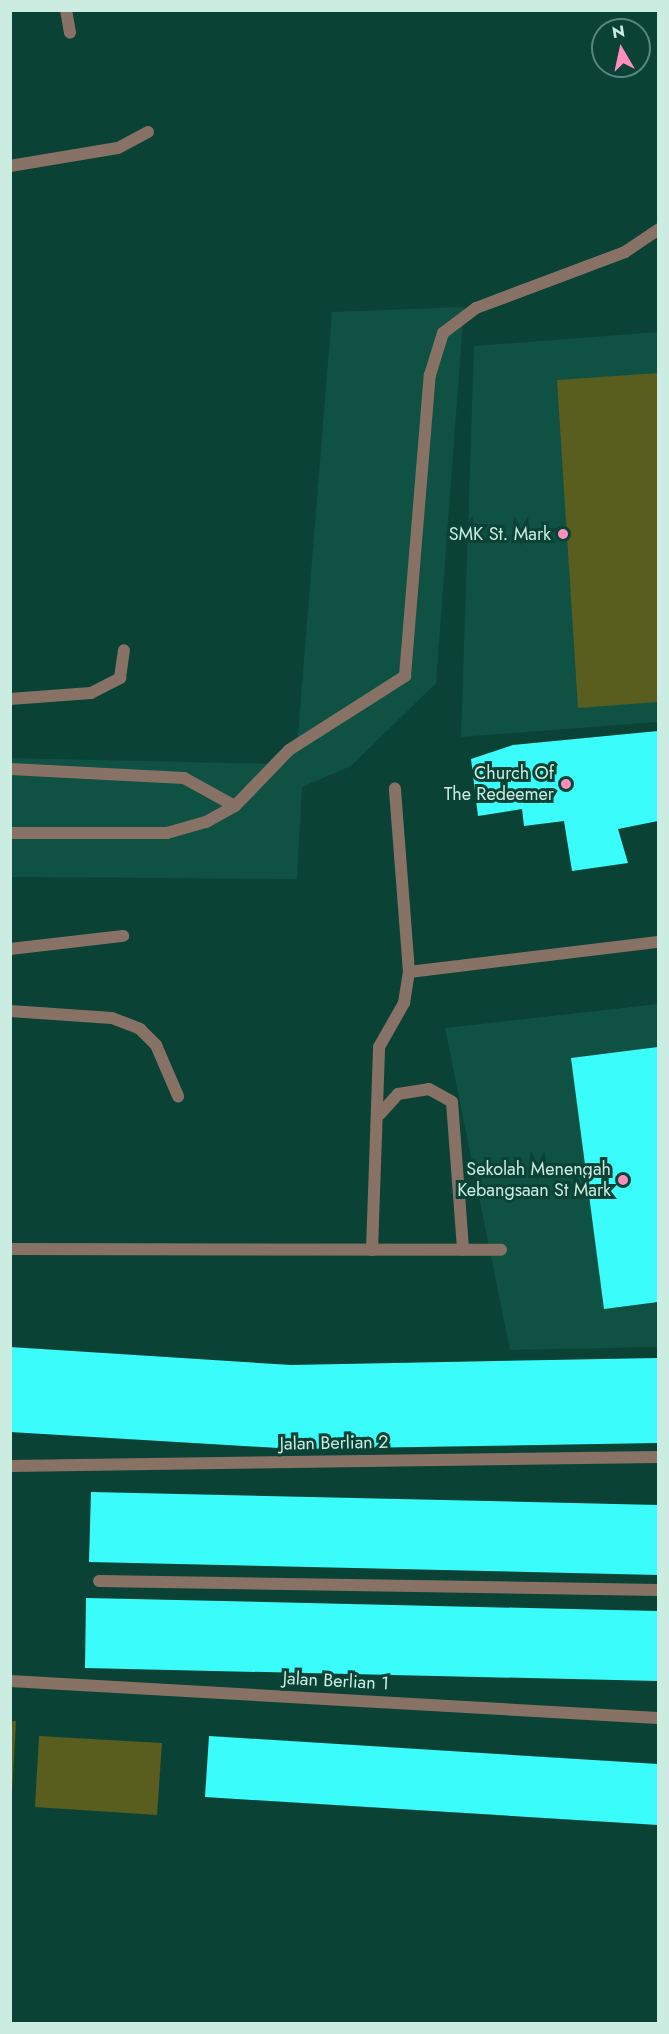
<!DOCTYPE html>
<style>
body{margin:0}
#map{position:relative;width:669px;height:2034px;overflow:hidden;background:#0a4336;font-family:Jost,sans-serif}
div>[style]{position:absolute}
.built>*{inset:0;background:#0f5143}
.green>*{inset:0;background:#595e1e}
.building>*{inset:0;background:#3afdfb}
.lane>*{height:12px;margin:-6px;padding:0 6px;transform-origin:6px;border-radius:6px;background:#887265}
.street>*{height:12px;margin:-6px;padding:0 6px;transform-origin:6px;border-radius:6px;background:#887265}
.dots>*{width:16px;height:16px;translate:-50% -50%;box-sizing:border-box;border:3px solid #0a4336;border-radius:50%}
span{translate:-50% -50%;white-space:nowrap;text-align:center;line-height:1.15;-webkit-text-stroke:6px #0a4336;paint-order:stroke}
.poi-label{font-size:18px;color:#cbece1}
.right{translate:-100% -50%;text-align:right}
.street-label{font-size:18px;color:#cbece1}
.frame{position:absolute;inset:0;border:12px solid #cbece1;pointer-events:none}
.north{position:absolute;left:591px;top:18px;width:60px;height:60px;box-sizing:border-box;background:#0a4336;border:2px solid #57877a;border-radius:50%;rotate:351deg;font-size:16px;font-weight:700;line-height:24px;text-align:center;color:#cbece1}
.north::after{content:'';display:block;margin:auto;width:21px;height:27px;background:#fd8ebe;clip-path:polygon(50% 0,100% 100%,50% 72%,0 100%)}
</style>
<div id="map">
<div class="built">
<div style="clip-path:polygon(464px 307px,436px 683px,351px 766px,302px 787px,297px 879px,11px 877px,11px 758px,277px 764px,297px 747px,332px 312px)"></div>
<div style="clip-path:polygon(658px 332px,658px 722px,461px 737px,474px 346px)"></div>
<div style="clip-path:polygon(658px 1004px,658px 1347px,510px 1350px,445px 1028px)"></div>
</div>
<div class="green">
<div style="clip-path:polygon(658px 373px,658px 702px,578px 708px,557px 380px)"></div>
<div style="clip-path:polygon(10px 1721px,16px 1721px,11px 1811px,10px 1811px)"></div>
<div style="clip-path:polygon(39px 1736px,162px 1743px,157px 1815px,35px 1807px)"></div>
</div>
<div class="building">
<div style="clip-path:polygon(658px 731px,658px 821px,618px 829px,628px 863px,572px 871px,564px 821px,524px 826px,522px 809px,478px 816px,471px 759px,513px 745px)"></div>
<div style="clip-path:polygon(658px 1047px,658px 1302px,604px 1309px,571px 1058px)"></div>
<div style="clip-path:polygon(10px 1347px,291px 1365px,658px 1358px,658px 1443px,294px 1449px,10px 1432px)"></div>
<div style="clip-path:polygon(91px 1492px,658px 1505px,658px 1575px,89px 1562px)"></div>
<div style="clip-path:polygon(86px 1598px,658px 1611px,658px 1681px,85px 1668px)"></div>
<div style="clip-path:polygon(209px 1736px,658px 1764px,658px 1825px,205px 1797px)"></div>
</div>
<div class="lane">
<div style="left:10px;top:699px;width:81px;rotate:-4.2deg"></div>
<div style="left:91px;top:693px;width:33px;rotate:-27deg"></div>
<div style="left:120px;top:678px;width:28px;rotate:-82deg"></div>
<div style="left:10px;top:769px;width:174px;rotate:3deg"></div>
<div style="left:184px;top:778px;width:58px;rotate:28.8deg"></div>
<div style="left:10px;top:833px;width:157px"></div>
<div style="left:167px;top:833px;width:41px;rotate:-15.8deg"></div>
<div style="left:206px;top:822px;width:33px;rotate:-29deg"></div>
<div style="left:235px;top:806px;width:78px;rotate:-46deg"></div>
<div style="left:289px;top:750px;width:138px;rotate:-32.5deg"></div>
<div style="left:405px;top:676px;width:302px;rotate:-85.3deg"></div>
<div style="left:430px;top:375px;width:44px;rotate:-72.8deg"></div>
<div style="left:443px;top:333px;width:41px;rotate:-37.1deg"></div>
<div style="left:476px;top:308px;width:159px;rotate:-20.6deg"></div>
<div style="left:625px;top:252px;width:40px;rotate:-34deg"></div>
<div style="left:409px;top:972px;width:251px;rotate:-6.9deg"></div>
<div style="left:10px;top:1011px;width:102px;rotate:3.9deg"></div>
<div style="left:112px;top:1018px;width:30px;rotate:21deg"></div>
<div style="left:140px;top:1029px;width:23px;rotate:45deg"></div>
<div style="left:156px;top:1045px;width:56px;rotate:66.7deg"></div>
<div style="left:380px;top:1114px;width:27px;rotate:-48deg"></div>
<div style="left:398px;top:1094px;width:31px;rotate:-9deg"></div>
<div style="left:429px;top:1089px;width:26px;rotate:29deg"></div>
<div style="left:452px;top:1102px;width:148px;rotate:85.7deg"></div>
<div style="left:10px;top:1249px;width:491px;rotate:0.1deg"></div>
<div style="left:372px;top:1250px;width:203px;rotate:-88deg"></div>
<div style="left:379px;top:1047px;width:51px;rotate:-60.4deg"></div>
<div style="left:404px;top:1003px;width:31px;rotate:-81deg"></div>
<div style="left:409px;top:972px;width:184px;rotate:-94.4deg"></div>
<div style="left:99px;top:1581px;width:559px;rotate:0.92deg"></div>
</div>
<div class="street">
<div style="left:66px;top:10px;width:23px;rotate:80deg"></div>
<div style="left:10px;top:166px;width:109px;rotate:-9.5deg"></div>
<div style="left:118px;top:148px;width:34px;rotate:-28deg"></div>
<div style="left:10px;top:949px;width:114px;rotate:-6.6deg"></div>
<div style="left:10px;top:1466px;width:648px;rotate:-0.8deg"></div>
<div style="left:10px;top:1681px;width:649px;rotate:3.27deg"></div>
</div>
<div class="dots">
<div style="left:563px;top:534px;background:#fd8ebe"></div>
<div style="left:566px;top:784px;background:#fd8ebe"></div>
<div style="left:623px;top:1180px;background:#fd8ebe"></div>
</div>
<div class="poi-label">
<span class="right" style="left:551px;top:534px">SMK St. Mark</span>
<span class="right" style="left:554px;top:784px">Church Of<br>The Redeemer</span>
<span class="right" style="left:611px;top:1180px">Sekolah Menengah<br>Kebangsaan St Mark</span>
</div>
<div class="street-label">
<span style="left:334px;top:1443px;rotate:-1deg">Jalan Berlian 2</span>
<span style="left:336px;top:1681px;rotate:3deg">Jalan Berlian 1</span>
</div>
<div class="frame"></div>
<div class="north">N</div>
</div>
